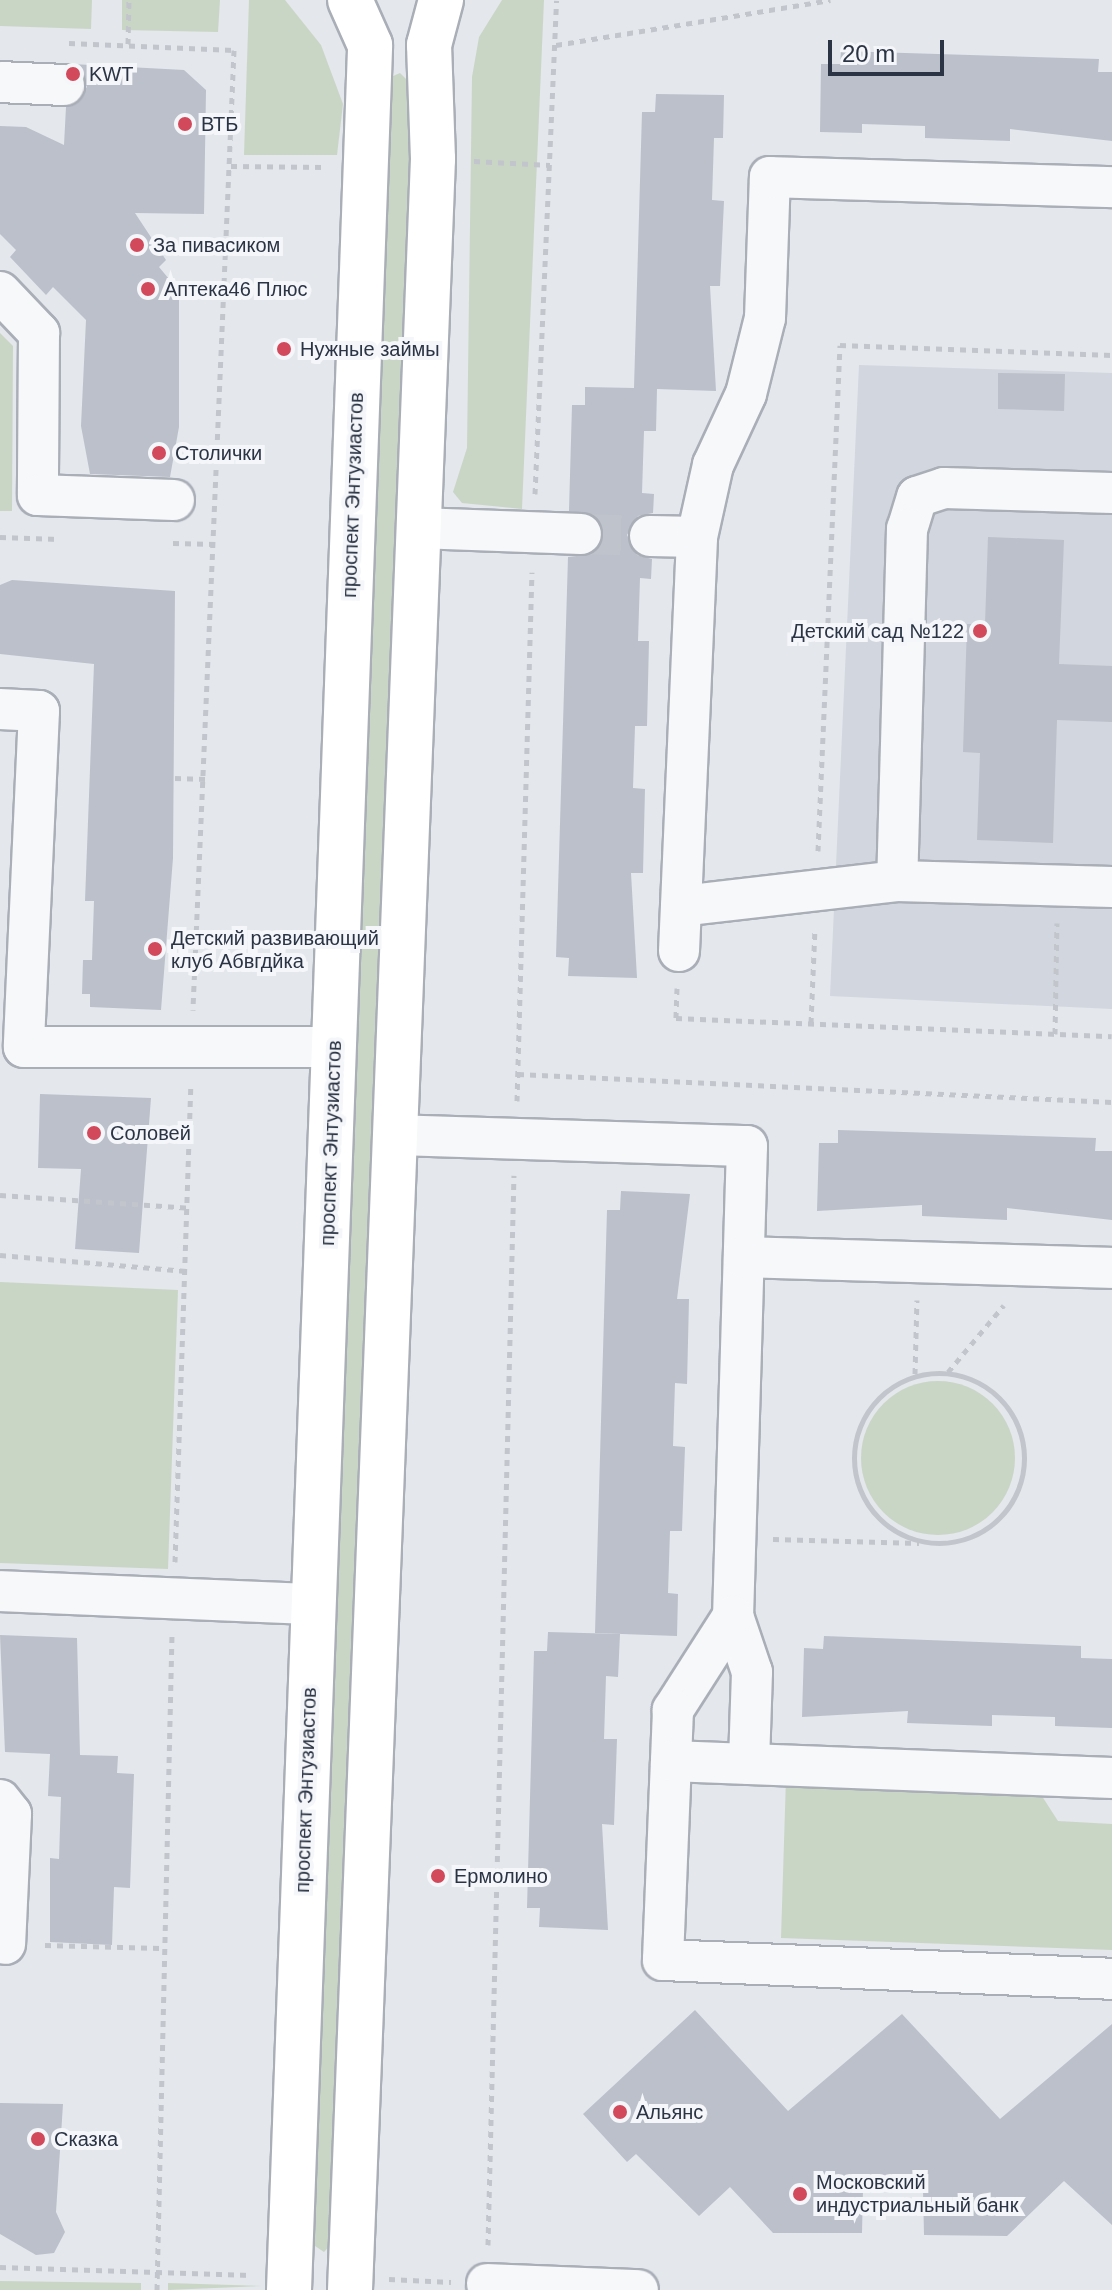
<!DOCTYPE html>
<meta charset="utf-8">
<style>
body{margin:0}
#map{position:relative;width:1112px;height:2290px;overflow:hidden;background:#e4e7ec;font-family:Arial,sans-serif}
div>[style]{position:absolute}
.built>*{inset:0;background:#d2d6de}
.green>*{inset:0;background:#c9d6c5}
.round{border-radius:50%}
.building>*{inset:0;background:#bbc0ca}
.minor-tunnel>*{height:40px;margin-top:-20px;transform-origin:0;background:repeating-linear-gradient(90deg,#bfc3cb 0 40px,transparent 0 60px)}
.path>*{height:5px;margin-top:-2.5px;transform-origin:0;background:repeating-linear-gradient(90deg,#c2c5cb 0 6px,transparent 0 12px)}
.path>.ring{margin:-2.5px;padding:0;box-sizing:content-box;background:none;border:5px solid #c2c5cb;border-radius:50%}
.roads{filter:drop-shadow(2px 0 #a9aeb7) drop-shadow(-2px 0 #a9aeb7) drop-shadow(0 2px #a9aeb7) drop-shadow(0 -2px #a9aeb7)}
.minor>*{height:40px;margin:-20px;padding:0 20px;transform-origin:20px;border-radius:20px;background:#f7f8fa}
.major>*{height:44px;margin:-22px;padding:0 22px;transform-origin:22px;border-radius:22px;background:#fff}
.dots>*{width:22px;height:22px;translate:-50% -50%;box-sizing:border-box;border:4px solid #f4f6f9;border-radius:50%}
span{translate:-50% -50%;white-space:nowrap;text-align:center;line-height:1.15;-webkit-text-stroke:8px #f4f6f9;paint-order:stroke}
.poi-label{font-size:20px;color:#2b3445}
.left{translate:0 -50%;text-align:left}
.right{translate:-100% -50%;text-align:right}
.street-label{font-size:20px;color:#2b3445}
.scale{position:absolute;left:828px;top:40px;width:116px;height:36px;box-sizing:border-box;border:4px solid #2b3445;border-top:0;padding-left:10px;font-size:24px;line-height:28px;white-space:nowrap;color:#2b3445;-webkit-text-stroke:6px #f4f6f9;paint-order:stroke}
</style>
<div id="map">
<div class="built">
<div style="clip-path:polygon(859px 365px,1112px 373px,1112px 1009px,830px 996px)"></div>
</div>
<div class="green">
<div style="clip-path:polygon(0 0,92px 0,91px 29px,0 26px)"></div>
<div style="clip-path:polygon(122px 0,220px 0,218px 32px,122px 30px)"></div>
<div style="clip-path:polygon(249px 0,285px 0,321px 45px,343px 104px,337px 155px,244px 155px)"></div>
<div style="clip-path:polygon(502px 0,544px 0,522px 509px,462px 503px,453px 492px,467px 448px,472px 77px,479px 37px)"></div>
<div style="clip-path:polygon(400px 73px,412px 85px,336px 2239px,324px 2252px,312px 2244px,391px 77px)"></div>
<div style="clip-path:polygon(0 333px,13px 346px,12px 511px,0 511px)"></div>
<div style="clip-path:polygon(0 1282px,178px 1290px,168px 1569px,0 1563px)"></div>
<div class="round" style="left:861px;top:1381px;width:154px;height:154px"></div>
<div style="clip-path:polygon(786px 1778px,1038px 1790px,1058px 1821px,1112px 1824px,1112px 1950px,781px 1938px)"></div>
<div style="clip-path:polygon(0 2281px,141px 2283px,141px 2290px,0 2290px)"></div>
<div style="clip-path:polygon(168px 2283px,262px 2286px,168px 2290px)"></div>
</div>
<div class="building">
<div style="clip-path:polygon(841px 51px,1099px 59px,1098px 72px,1112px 72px,1112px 141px,1010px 129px,1010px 141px,925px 138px,925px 126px,862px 124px,862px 133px,820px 132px,821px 64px,840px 64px)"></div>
<div style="clip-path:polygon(72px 64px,184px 70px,206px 90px,204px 214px,135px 213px,166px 260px,159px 267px,179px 291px,179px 427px,170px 477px,90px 474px,81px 426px,86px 320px,53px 287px,46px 295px,10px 257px,16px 250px,0 234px,0 126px,26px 127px,64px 145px,66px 107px,87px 87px)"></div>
<div style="clip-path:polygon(656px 94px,724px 95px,723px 138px,714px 138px,712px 200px,724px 201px,720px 286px,710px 286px,716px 391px,657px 389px,656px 431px,644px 431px,642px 493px,654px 494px,653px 513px,638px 516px,627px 535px,637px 555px,652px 559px,651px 579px,640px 578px,638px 641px,649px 641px,647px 726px,635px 726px,633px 788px,645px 789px,643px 873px,631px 873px,637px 978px,568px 976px,569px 958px,556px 957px,568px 557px,592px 554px,604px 534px,594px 515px,569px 511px,572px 405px,585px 405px,585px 387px,634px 388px,642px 112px,655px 112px)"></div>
<div style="clip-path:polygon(998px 373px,1065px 374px,1064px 411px,998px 409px)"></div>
<div style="clip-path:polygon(988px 537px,1064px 540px,1059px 664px,1112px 666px,1112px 722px,1057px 720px,1053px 843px,977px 840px,980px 753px,963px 752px,967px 624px,985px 624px)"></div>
<div style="clip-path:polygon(12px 580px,175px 591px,173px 858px,161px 1010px,90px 1007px,90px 994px,82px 994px,83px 960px,92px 960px,94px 901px,85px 901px,94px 664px,0 654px,0 585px)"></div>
<div style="clip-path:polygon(40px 1094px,151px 1098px,139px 1253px,75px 1249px,81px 1169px,38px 1168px)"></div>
<div style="clip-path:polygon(838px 1130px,1096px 1138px,1095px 1151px,1112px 1151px,1112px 1220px,1007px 1208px,1007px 1220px,922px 1216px,922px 1205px,817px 1211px,819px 1143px,838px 1143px)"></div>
<div style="clip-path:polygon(621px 1191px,690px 1194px,677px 1299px,689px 1299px,687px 1384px,675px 1383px,673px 1446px,685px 1447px,682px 1531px,670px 1531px,668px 1593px,678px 1594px,677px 1636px,595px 1633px,607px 1210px,620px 1210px)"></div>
<div style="clip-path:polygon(548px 1632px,620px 1634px,618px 1677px,606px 1676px,604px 1739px,617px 1739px,614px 1825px,602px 1824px,608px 1930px,539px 1927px,540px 1908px,527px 1908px,534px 1651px,547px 1651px)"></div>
<div style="clip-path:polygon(0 1635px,77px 1638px,80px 1755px,118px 1756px,117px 1773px,134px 1774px,130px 1888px,114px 1887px,112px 1945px,50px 1942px,50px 1858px,59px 1859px,61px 1797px,48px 1796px,50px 1754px,5px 1752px)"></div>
<div style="clip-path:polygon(824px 1636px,1081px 1646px,1081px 1658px,1112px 1659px,1112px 1728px,1055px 1726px,1055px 1717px,992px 1715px,992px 1726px,907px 1723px,908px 1711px,802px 1717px,804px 1648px,823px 1649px)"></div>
<div style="clip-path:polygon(695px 2010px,788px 2111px,902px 2014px,1000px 2119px,1112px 2024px,1112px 2225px,1064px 2181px,1007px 2236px,924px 2235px,923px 2190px,863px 2189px,862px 2233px,773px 2233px,730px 2187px,699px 2216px,636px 2154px,627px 2162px,583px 2114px)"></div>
<div style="clip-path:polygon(0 2103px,63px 2104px,56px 2212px,65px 2232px,54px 2253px,36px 2255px,0 2234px)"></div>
</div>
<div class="minor-tunnel">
<div style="left:581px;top:534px;width:69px;rotate:1.7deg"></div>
</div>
<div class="path">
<div style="left:69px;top:43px;width:165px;rotate:2.4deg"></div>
<div style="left:234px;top:50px;width:961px;rotate:92.45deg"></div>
<div style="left:128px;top:44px;width:44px;rotate:-88.7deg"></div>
<div style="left:556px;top:45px;width:278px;rotate:-9.3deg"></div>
<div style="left:474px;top:161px;width:76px;rotate:3deg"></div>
<div style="left:231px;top:166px;width:94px;rotate:0.6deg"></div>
<div style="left:535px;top:494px;width:494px;rotate:-87.5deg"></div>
<div style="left:0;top:537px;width:59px;rotate:1.9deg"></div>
<div style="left:173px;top:543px;width:43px;rotate:1.3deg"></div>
<div style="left:175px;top:778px;width:31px;rotate:2deg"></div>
<div style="left:818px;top:851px;width:506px;rotate:-87.51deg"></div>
<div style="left:840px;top:345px;width:272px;rotate:2.1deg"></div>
<div style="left:677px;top:988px;width:30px;rotate:92deg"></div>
<div style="left:676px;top:1018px;width:436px;rotate:2.4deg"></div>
<div style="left:811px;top:1023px;width:94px;rotate:-87.6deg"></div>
<div style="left:1055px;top:1034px;width:111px;rotate:-89deg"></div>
<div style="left:518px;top:1074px;width:595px;rotate:2.7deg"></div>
<div style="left:517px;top:1101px;width:529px;rotate:-88.38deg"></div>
<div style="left:0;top:1195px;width:189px;rotate:3.9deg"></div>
<div style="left:0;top:1255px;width:187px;rotate:4.9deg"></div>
<div style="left:948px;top:1372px;width:87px;rotate:-50.1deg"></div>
<div class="ring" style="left:854px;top:1373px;width:165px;height:165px"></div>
<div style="left:915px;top:1374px;width:74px;rotate:-88.5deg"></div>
<div style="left:773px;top:1539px;width:146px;rotate:1.6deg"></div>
<div style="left:175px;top:1562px;width:478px;rotate:-88.1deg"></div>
<div style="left:45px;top:1945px;width:115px;rotate:1.5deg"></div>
<div style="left:488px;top:2245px;width:1070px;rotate:-88.61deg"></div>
<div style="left:0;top:2267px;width:251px;rotate:1.8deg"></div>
<div style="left:389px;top:2279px;width:62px;rotate:2.8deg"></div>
<div style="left:157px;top:2290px;width:655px;rotate:-88.69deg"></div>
</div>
<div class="roads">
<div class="minor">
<div style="left:0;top:82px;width:64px;rotate:2.7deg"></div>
<div style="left:0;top:292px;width:57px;rotate:46.4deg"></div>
<div style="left:39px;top:333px;width:162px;rotate:90.4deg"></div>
<div style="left:38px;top:495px;width:136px;rotate:2.1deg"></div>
<div style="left:1112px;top:493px;width:168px;rotate:-178.3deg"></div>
<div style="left:944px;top:488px;width:28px;rotate:162deg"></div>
<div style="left:917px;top:497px;width:34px;rotate:107deg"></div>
<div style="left:907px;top:529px;width:352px;rotate:91.6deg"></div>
<div style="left:897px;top:881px;width:215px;rotate:1.6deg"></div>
<div style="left:418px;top:528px;width:163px;rotate:2.1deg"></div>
<div style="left:650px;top:536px;width:47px;rotate:1.2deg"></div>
<div style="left:0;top:709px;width:39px;rotate:3deg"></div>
<div style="left:39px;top:711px;width:336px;rotate:92.6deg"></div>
<div style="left:24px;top:1047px;width:310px"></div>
<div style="left:681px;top:906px;width:217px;rotate:-6.6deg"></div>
<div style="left:679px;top:951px;width:414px;rotate:-87.5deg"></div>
<div style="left:697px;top:537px;width:74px;rotate:-77.5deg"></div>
<div style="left:713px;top:465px;width:78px;rotate:-65.1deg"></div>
<div style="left:746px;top:394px;width:78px;rotate:-76deg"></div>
<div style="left:765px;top:318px;width:141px;rotate:-88deg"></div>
<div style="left:770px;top:177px;width:342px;rotate:1.7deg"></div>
<div style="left:395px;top:1135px;width:352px;rotate:1.8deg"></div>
<div style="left:747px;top:1146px;width:470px;rotate:91.7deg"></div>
<div style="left:733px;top:1616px;width:59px;rotate:71.3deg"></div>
<div style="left:752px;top:1672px;width:92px;rotate:91.9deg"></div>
<div style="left:744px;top:1257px;width:368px;rotate:1.7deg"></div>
<div style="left:0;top:1591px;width:313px;rotate:2.4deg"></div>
<div style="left:733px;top:1616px;width:112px;rotate:122.6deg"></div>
<div style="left:673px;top:1710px;width:250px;rotate:92.3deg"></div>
<div style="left:663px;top:1960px;width:449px;rotate:2.4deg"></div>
<div style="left:671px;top:1761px;width:441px;rotate:2.2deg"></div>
<div style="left:0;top:1800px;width:18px;rotate:52deg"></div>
<div style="left:11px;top:1814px;width:130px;rotate:92.6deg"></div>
<div style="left:487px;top:2284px;width:151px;rotate:2.3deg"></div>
</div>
<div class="major">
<div style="left:289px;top:2290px;width:2246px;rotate:-87.93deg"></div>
<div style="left:370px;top:45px;width:49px;rotate:-114deg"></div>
<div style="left:350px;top:2290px;width:2133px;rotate:-87.77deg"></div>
<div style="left:433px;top:159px;width:114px;rotate:-92deg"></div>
<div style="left:429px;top:45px;width:47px;rotate:-75.1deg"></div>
</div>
</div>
<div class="dots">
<div style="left:73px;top:74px;background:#d1495b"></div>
<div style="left:185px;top:124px;background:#d1495b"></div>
<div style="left:137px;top:245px;background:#d1495b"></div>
<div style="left:148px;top:289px;background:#d1495b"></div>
<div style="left:284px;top:349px;background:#d1495b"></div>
<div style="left:159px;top:453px;background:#d1495b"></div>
<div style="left:980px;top:631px;background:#d1495b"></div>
<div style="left:155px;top:949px;background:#d1495b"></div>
<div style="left:94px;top:1133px;background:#d1495b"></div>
<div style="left:438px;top:1876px;background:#d1495b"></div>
<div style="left:620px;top:2112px;background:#d1495b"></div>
<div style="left:38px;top:2139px;background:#d1495b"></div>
<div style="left:800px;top:2194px;background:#d1495b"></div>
</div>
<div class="poi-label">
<span class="left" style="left:89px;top:74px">KWT</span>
<span class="left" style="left:201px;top:124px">ВТБ</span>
<span class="left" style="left:153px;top:245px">За пивасиком</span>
<span class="left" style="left:164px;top:289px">Аптека46 Плюс</span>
<span class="left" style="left:300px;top:349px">Нужные займы</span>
<span class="left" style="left:175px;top:453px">Столички</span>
<span class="right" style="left:964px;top:631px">Детский сад №122</span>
<span class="left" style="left:171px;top:950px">Детский развивающий<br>клуб Абвгдйка</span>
<span class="left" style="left:110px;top:1133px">Соловей</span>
<span class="left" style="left:454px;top:1876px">Ермолино</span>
<span class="left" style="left:636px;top:2112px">Альянс</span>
<span class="left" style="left:54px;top:2139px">Сказка</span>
<span class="left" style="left:816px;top:2194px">Московский<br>индустриальный банк</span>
</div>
<div class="street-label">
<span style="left:353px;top:495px;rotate:-88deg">проспект Энтузиастов</span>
<span style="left:331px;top:1143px;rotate:-88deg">проспект Энтузиастов</span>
<span style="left:306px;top:1790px;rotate:-88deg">проспект Энтузиастов</span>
</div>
<div class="scale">20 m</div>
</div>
